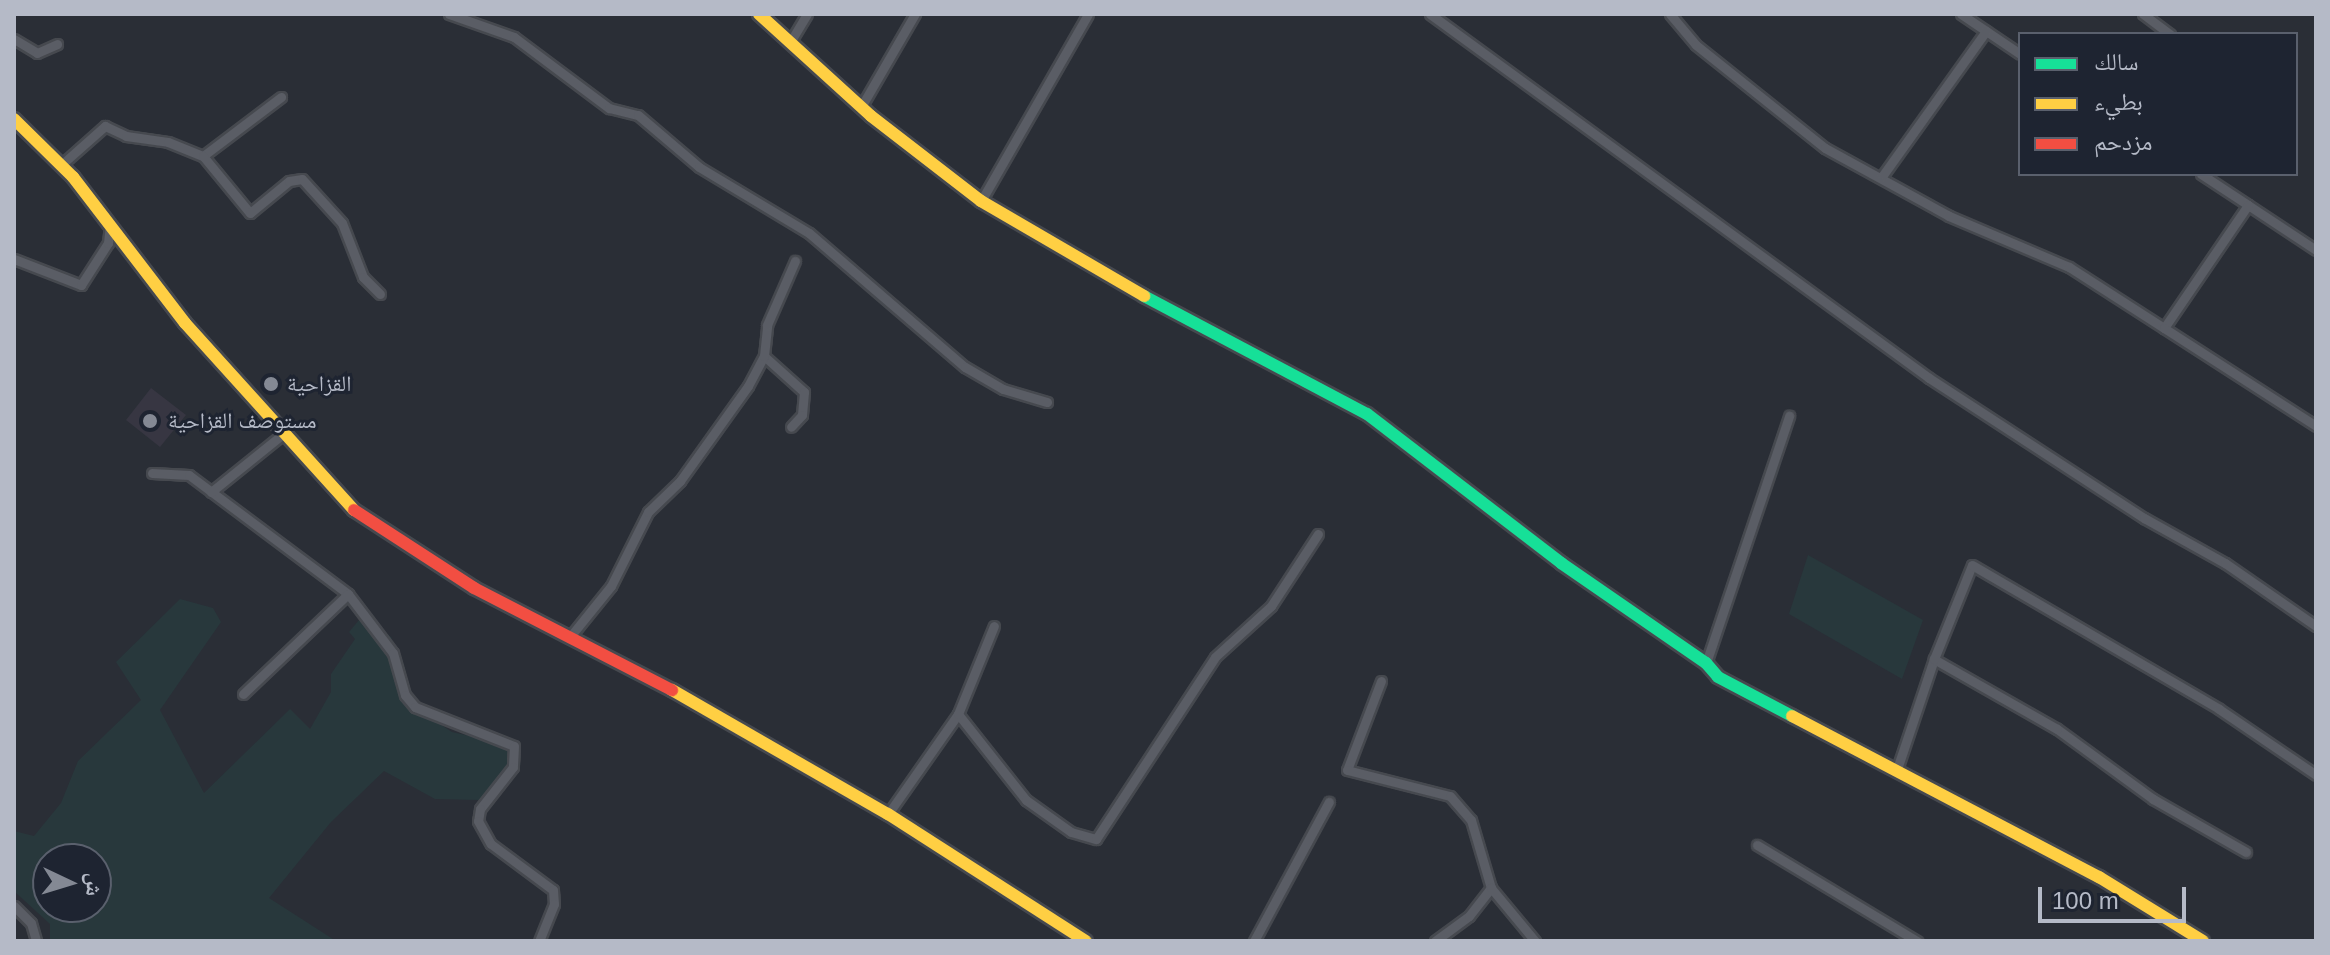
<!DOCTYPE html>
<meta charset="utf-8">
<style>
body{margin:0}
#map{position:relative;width:2330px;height:955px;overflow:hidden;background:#2a2e36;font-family:Arial,"Noto Naskh Arabic",sans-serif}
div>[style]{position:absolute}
.medical>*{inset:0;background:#373642}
.green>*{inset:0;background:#28383c}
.roads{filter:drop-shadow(2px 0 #46494f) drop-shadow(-2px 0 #46494f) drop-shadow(0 2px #46494f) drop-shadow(0 -2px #46494f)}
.street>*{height:9px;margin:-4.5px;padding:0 4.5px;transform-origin:4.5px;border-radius:4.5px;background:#5a5d65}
.fast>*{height:12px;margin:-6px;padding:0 6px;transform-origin:6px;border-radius:6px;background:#16e098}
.slow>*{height:12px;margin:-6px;padding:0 6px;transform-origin:6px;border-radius:6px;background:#ffcf43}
.jam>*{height:12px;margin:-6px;padding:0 6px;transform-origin:6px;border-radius:6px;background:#f24e42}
.dots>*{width:22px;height:22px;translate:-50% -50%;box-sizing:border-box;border:4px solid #1e2431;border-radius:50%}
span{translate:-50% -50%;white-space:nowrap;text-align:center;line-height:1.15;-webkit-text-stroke:6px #1e2431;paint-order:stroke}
.poi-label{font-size:22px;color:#b5bac7}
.left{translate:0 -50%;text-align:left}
.frame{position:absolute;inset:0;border:16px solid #b5bac7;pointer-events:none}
.legend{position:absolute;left:2018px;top:32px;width:280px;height:144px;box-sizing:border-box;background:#1e2431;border:2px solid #5a606d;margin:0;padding:10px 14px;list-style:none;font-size:24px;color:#b5bac7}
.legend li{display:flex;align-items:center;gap:16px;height:40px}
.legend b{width:40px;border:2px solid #5a606d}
.north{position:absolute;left:32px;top:843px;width:80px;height:80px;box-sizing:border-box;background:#1e2431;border:2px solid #5a606d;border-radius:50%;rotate:94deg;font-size:22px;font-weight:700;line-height:32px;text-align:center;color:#b5bac7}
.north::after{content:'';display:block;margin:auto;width:28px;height:36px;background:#848994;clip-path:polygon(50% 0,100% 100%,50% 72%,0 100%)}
.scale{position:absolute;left:2038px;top:887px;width:148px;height:36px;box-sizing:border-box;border:4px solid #b5bac7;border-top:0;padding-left:10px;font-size:24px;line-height:28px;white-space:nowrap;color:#b5bac7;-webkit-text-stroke:6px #1e2431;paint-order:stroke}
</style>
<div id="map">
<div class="medical">
<div style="clip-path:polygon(151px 388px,186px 415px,160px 447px,126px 420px)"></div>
</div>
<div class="green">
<div style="clip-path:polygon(1808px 555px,1923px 620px,1902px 679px,1789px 614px)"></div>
<div style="clip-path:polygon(evenodd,180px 599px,213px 608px,221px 622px,160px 710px,204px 793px,290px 709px,310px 729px,331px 692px,331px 674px,355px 639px,349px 632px,364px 614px,392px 638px,387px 644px,401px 682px,426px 715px,452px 732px,514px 746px,513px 767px,479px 800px,435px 799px,384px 771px,331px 822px,269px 898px,336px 941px,50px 941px,50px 924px,14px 891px,14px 831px,34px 836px,61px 803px,78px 761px,141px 700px,116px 662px,180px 599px,48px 859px,96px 859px,96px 907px,48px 907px,48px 859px)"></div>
</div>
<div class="roads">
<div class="street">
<div style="left:449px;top:14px;width:69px;rotate:19.5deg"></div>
<div style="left:514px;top:37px;width:119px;rotate:36.8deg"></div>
<div style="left:609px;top:108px;width:30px;rotate:14deg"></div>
<div style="left:638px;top:115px;width:80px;rotate:40.4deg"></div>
<div style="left:699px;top:167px;width:128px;rotate:31deg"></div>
<div style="left:809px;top:233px;width:206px;rotate:40.7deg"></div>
<div style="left:965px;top:367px;width:44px;rotate:30.1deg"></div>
<div style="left:1003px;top:389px;width:46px;rotate:16.5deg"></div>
<div style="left:1430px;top:14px;width:618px;rotate:36.11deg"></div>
<div style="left:1929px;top:378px;width:257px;rotate:33.1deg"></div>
<div style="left:2144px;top:518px;width:93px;rotate:29.1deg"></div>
<div style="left:2225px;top:563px;width:111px;rotate:34.7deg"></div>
<div style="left:1670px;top:14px;width:40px;rotate:50deg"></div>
<div style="left:1696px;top:45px;width:165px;rotate:38.6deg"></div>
<div style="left:1825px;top:148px;width:141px;rotate:28.7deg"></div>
<div style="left:1949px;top:216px;width:130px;rotate:23deg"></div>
<div style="left:2069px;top:267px;width:113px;rotate:32.7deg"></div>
<div style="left:1961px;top:14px;width:71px;rotate:34.1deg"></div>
<div style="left:2143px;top:14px;width:34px;rotate:37deg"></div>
<div style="left:14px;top:39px;width:27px;rotate:31deg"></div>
<div style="left:37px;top:53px;width:22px;rotate:-24deg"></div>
<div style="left:792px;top:39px;width:29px;rotate:-59deg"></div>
<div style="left:861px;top:107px;width:108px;rotate:-59.9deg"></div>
<div style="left:203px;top:156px;width:98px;rotate:-37.1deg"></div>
<div style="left:61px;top:165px;width:59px;rotate:-41.6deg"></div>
<div style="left:105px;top:126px;width:23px;rotate:25deg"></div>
<div style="left:126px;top:136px;width:42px;rotate:8.1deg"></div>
<div style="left:168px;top:142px;width:38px;rotate:22deg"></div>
<div style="left:203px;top:156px;width:74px;rotate:50.5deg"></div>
<div style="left:250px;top:213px;width:50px;rotate:-39.4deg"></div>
<div style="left:289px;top:181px;width:13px;rotate:-9deg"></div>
<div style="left:302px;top:179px;width:59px;rotate:47.7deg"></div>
<div style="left:342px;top:223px;width:58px;rotate:68.7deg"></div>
<div style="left:363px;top:277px;width:24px;rotate:45deg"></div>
<div style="left:2201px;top:174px;width:56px;rotate:33.4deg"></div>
<div style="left:1883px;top:175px;width:177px;rotate:-54.4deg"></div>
<div style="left:981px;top:201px;width:215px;rotate:-60.2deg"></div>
<div style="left:2316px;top:250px;width:82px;rotate:-146.5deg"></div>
<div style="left:2248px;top:205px;width:149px;rotate:124.3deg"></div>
<div style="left:2164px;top:328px;width:181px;rotate:32.8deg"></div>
<div style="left:14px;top:259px;width:72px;rotate:21.2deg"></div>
<div style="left:81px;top:285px;width:50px;rotate:-57.3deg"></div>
<div style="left:108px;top:243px;width:19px;rotate:-84deg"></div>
<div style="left:764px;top:356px;width:54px;rotate:42deg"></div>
<div style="left:804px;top:392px;width:23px;rotate:95deg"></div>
<div style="left:802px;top:415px;width:16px;rotate:133deg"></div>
<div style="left:152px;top:473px;width:37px;rotate:3deg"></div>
<div style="left:189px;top:475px;width:199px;rotate:36.8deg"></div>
<div style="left:348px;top:594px;width:74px;rotate:52.7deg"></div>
<div style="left:393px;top:653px;width:44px;rotate:74.1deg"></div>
<div style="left:405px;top:695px;width:16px;rotate:50deg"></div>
<div style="left:415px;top:707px;width:106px;rotate:21.5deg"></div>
<div style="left:514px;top:746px;width:21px;rotate:93deg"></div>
<div style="left:513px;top:767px;width:53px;rotate:128.2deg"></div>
<div style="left:480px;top:809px;width:12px;rotate:99deg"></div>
<div style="left:478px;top:821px;width:26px;rotate:61deg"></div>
<div style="left:491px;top:844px;width:77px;rotate:36.6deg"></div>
<div style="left:553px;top:890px;width:14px;rotate:86deg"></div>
<div style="left:554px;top:904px;width:40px;rotate:112deg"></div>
<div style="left:211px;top:492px;width:92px;rotate:-38.9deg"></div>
<div style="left:569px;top:638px;width:67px;rotate:-51.1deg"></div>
<div style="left:611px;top:586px;width:83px;rotate:-63.4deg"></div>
<div style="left:648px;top:512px;width:45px;rotate:-44.1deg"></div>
<div style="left:680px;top:481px;width:117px;rotate:-54.4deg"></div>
<div style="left:748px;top:386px;width:34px;rotate:-62deg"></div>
<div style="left:764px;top:356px;width:31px;rotate:-84deg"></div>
<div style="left:767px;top:325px;width:70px;rotate:-66.4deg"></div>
<div style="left:1706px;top:663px;width:261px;rotate:-71.4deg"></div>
<div style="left:1381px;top:681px;width:95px;rotate:110.9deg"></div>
<div style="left:1347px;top:770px;width:106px;rotate:14.2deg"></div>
<div style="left:1450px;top:796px;width:32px;rotate:49deg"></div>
<div style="left:1471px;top:820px;width:71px;rotate:73.6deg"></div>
<div style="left:243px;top:694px;width:145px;rotate:-43.6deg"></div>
<div style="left:958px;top:714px;width:110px;rotate:51.7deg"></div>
<div style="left:1026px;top:800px;width:55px;rotate:35.4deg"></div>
<div style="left:1071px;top:832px;width:26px;rotate:16deg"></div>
<div style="left:1096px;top:839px;width:217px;rotate:-56.8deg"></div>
<div style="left:1215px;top:657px;width:76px;rotate:-42.3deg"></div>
<div style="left:1271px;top:606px;width:86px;rotate:-56.9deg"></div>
<div style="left:1897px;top:769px;width:116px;rotate:-71.4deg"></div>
<div style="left:888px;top:814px;width:122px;rotate:-55deg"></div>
<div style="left:958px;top:714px;width:95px;rotate:-67.8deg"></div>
<div style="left:1757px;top:845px;width:187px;rotate:31deg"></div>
<div style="left:2246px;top:852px;width:107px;rotate:-150.3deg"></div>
<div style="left:2153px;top:799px;width:119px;rotate:-143.9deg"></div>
<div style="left:2057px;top:729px;width:142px;rotate:-150.4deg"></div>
<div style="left:1934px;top:659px;width:101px;rotate:-68deg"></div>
<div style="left:1972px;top:565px;width:286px;rotate:30.2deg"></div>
<div style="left:2219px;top:709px;width:117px;rotate:34.2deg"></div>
<div style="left:14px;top:906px;width:24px;rotate:45deg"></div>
<div style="left:31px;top:923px;width:19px;rotate:74deg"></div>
<div style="left:1254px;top:941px;width:158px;rotate:-61.7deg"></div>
<div style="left:1435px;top:941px;width:42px;rotate:-36.3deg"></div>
<div style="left:1469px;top:916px;width:36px;rotate:-52deg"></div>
<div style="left:1491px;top:888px;width:69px;rotate:50.3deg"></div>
</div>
<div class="fast">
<div style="left:1144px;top:296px;width:252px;rotate:27.9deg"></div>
<div style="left:1367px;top:414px;width:245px;rotate:37.5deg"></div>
<div style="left:1561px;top:563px;width:176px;rotate:34.6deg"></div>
<div style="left:1706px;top:663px;width:18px;rotate:49deg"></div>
<div style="left:1718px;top:677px;width:84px;rotate:27.8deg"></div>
</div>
<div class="slow">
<div style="left:759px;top:14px;width:151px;rotate:42.3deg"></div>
<div style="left:871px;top:116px;width:139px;rotate:37.7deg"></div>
<div style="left:981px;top:201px;width:189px;rotate:30.2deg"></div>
<div style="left:14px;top:119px;width:83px;rotate:44.5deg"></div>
<div style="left:73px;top:177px;width:184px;rotate:52.5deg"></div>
<div style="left:185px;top:323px;width:252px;rotate:47.9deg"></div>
<div style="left:672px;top:690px;width:249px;rotate:29.9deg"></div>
<div style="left:888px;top:814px;width:235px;rotate:32.7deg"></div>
<div style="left:1792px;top:716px;width:347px;rotate:27.7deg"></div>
<div style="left:2099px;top:877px;width:122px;rotate:31.6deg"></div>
</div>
<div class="jam">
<div style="left:354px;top:510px;width:143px;rotate:33deg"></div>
<div style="left:474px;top:588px;width:223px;rotate:27.3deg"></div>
</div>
</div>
<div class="dots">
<div style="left:271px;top:384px;background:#848994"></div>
<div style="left:150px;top:421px;background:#848994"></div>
</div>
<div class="poi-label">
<span class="left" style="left:287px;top:384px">القزاحية</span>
<span class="left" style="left:168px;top:421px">مستوصف القزاحية</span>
</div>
<div class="frame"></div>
<ul class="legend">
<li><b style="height:10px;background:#16e098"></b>سالك</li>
<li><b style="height:10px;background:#ffcf43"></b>بطيء</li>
<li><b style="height:10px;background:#f24e42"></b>مزدحم</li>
</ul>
<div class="north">ش</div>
<div class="scale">100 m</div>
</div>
